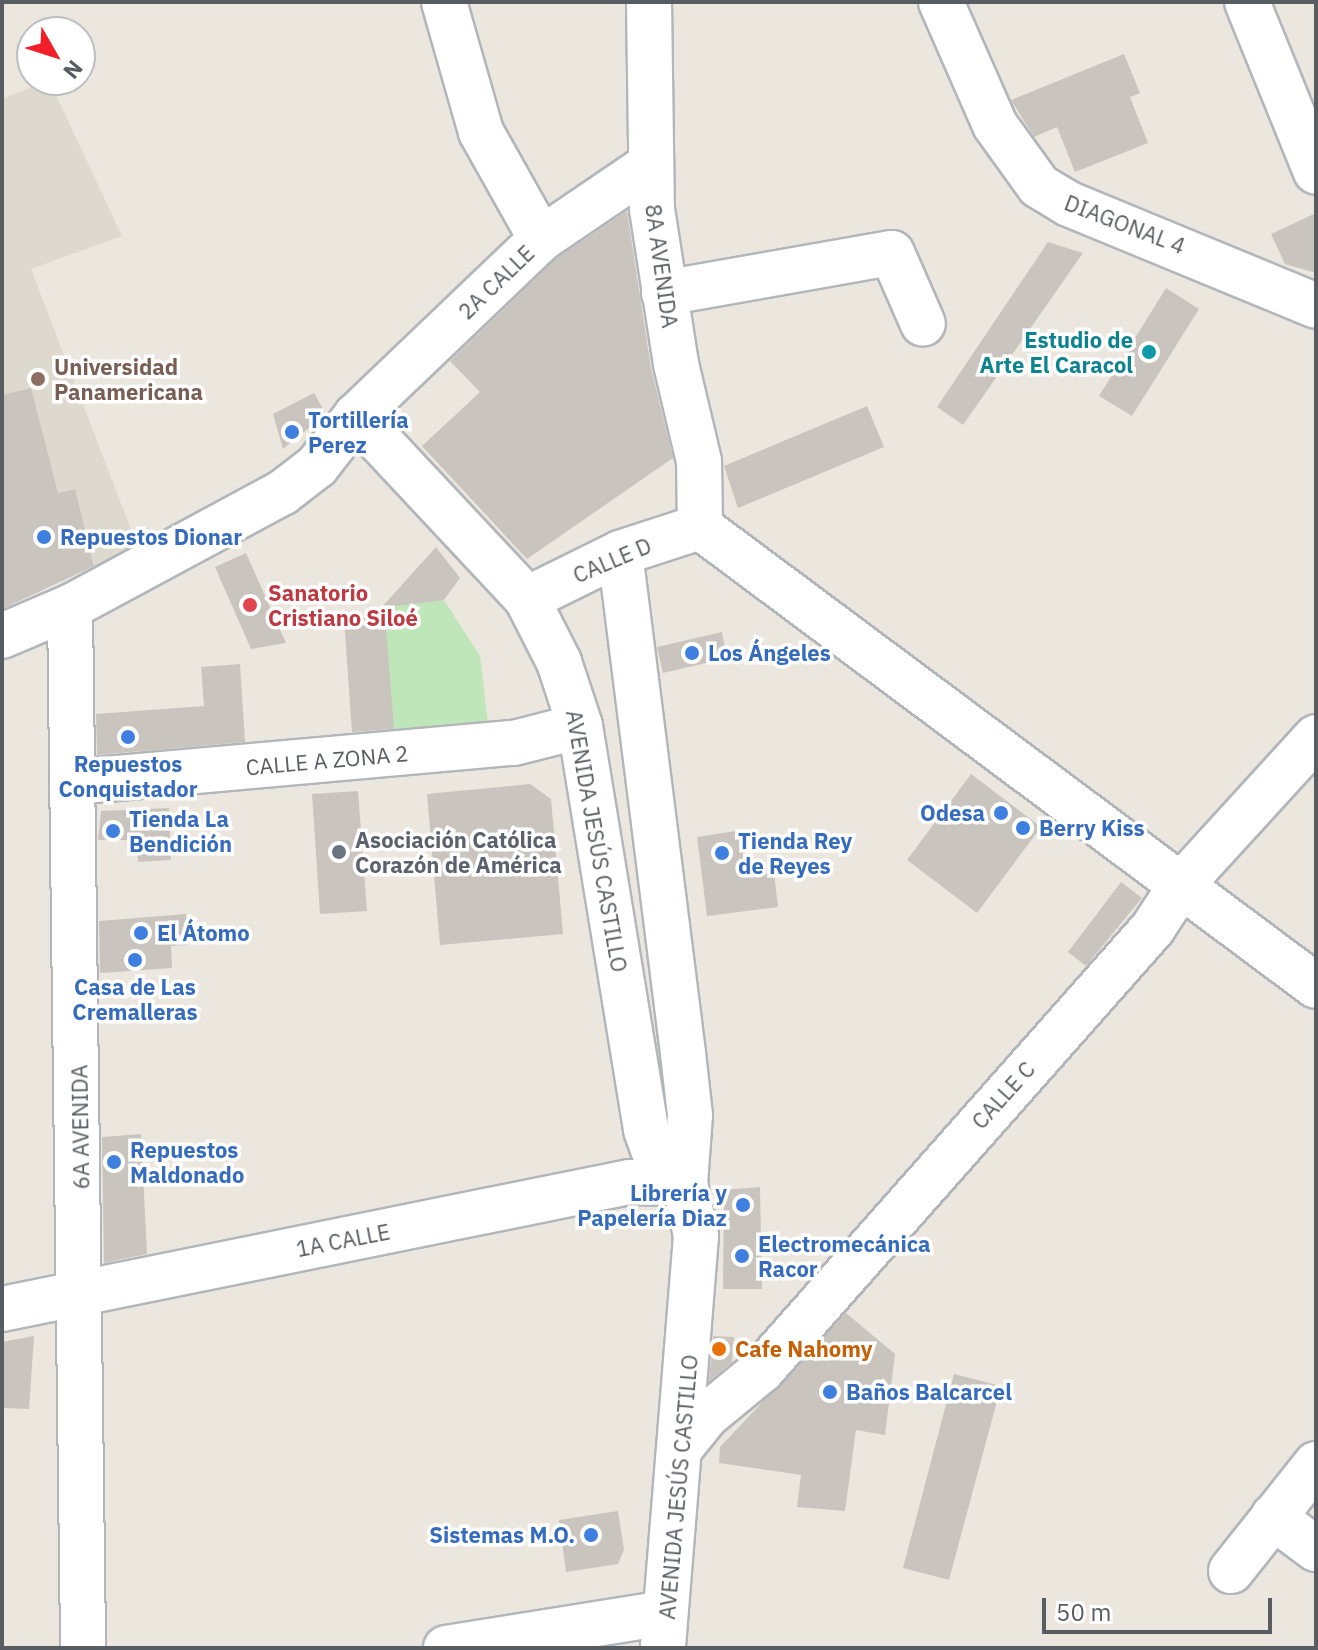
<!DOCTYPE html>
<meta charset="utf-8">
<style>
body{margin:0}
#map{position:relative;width:1318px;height:1650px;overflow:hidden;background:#ece7de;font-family:"IBM Plex Sans",sans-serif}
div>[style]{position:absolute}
.education>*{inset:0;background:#ded9cf}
.green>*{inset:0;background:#bee6b8}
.building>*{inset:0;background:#c9c4bd}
.roads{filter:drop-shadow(2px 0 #b2b6bb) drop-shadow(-2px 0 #b2b6bb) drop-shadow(0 2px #b2b6bb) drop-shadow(0 -2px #b2b6bb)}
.minor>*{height:44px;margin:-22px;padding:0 22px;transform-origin:22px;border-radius:22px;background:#fff}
.dots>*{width:22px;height:22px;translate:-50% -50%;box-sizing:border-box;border:4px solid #fff;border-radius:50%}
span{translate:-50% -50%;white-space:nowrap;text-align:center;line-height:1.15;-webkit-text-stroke:7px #fff;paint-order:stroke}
.street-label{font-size:22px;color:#585d61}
.culture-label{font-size:22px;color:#0d838f;font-weight:700}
.right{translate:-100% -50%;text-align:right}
.education-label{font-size:22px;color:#785e54;font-weight:700}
.left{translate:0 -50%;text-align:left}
.shop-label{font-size:22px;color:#366cbe;font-weight:700}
.health-label{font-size:22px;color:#be3a42;font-weight:700}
.worship-label{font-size:22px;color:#5b616d;font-weight:700}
.food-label{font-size:22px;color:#c56008;font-weight:700}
.frame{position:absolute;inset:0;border:4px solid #585d61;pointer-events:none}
.north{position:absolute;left:16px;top:16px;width:80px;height:80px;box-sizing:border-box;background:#fff;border:2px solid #bcbec0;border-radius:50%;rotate:129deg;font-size:22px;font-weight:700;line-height:32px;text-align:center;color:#585d61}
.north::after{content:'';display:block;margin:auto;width:28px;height:36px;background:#f21e29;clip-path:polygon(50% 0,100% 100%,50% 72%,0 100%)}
.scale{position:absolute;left:1042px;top:1598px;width:230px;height:36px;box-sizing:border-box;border:4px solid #585d61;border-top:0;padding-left:10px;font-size:24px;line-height:28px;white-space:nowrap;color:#585d61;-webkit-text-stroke:6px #fff;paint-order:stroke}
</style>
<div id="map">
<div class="education">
<div style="clip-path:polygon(49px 80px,122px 236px,31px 269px,137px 545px,95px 568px,74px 489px,2px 506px,2px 99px)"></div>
</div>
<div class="green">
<div style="clip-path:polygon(444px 600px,480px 656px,489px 732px,394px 740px,381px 608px)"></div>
</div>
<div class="building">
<div style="clip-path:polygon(1124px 54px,1140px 93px,1130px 97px,1148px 143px,1075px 172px,1057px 127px,1034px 137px,1011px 100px)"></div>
<div style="clip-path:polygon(627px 211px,651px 368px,673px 458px,527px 559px,422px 446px,480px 392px,450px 361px,557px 258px)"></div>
<div style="clip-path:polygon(1316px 213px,1316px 273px,1285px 264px,1271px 234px)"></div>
<div style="clip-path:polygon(1048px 242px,1083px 253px,963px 425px,937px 407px)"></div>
<div style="clip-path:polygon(1166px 288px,1199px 309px,1132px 416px,1099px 396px)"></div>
<div style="clip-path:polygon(31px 388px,58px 493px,75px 489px,94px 566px,2px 609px,2px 395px)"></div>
<div style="clip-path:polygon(314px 393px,326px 414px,283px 449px,273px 414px)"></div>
<div style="clip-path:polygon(867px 406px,884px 447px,738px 508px,724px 466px)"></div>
<div style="clip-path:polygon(436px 547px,460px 578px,444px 600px,381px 608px)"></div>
<div style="clip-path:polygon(246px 553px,286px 643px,251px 649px,215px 567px)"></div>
<div style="clip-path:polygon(385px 615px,394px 729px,352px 732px,344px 619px)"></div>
<div style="clip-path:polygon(722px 632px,727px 658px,663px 673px,657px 647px)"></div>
<div style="clip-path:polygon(240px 664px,245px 742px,97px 755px,96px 714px,204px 706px,201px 667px)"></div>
<div style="clip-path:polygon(971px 774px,1041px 827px,977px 913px,907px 860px)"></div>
<div style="clip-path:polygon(530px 784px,551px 799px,563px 934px,440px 945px,427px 794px)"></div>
<div style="clip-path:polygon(358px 791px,367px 911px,320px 914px,312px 794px)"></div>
<div style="clip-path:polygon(169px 808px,171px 860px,138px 862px,137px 840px,98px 840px,101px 811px)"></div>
<div style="clip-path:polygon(742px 830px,747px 868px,773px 865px,778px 907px,707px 916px,697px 837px)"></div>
<div style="clip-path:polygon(1121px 882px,1142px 898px,1086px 966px,1068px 952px)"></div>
<div style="clip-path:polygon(186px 914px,188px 945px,171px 946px,172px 968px,100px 973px,99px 921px)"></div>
<div style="clip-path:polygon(141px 1134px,147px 1254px,104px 1263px,102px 1137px)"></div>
<div style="clip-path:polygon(760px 1187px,762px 1289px,723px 1289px,724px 1190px)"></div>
<div style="clip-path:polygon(846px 1313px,895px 1354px,885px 1435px,856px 1430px,845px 1511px,797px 1507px,801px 1475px,719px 1463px,720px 1447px)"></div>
<div style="clip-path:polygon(34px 1336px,29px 1409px,2px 1408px,2px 1342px)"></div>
<div style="clip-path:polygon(713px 1336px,734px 1337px,732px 1362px,709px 1381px)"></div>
<div style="clip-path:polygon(954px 1374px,1001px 1386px,949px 1580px,903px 1568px)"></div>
<div style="clip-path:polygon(618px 1511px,624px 1550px,618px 1564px,566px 1572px,559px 1520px)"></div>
</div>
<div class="roads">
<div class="minor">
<div style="left:444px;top:2px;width:135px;rotate:74.1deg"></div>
<div style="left:481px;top:132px;width:123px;rotate:60.7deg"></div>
<div style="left:649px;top:2px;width:207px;rotate:89.2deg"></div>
<div style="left:652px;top:209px;width:157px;rotate:81.2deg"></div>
<div style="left:676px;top:364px;width:100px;rotate:76.7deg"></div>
<div style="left:699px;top:461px;width:66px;rotate:89.1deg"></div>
<div style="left:941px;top:2px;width:134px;rotate:66.3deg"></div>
<div style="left:995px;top:125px;width:75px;rotate:54.2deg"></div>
<div style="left:1039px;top:186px;width:35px;rotate:31deg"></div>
<div style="left:1069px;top:204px;width:267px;rotate:22.4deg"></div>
<div style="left:1247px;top:2px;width:183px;rotate:67.9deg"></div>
<div style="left:664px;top:293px;width:231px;rotate:-10deg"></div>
<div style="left:892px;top:253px;width:77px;rotate:66.4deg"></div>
<div style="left:356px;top:416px;width:250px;rotate:46.9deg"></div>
<div style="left:527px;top:599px;width:71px;rotate:63.1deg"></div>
<div style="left:559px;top:662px;width:67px;rotate:71.8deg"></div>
<div style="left:580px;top:726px;width:409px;rotate:80.7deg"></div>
<div style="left:646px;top:1130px;width:20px;rotate:70deg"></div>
<div style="left:653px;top:1149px;width:47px;rotate:46.7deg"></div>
<div style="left:700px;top:527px;width:768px;rotate:36.69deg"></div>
<div style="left:620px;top:553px;width:504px;rotate:82.82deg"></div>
<div style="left:683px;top:1053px;width:62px;rotate:83.6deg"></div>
<div style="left:690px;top:1115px;width:68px;rotate:94.2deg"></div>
<div style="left:685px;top:1183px;width:54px;rotate:78.3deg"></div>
<div style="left:696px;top:1236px;width:413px;rotate:94.6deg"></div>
<div style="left:527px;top:599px;width:104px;rotate:-26.3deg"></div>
<div style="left:620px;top:553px;width:84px;rotate:-18deg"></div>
<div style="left:70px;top:607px;width:1041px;rotate:89.28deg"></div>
<div style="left:2px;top:636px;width:74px;rotate:-23.1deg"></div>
<div style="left:70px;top:607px;width:241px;rotate:-28.3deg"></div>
<div style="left:282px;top:493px;width:44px;rotate:-37.6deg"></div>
<div style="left:317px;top:466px;width:63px;rotate:-52deg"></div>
<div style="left:356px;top:416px;width:256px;rotate:-43.7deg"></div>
<div style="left:541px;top:239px;width:132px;rotate:-34.2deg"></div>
<div style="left:73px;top:782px;width:443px;rotate:-5.1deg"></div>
<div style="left:514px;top:743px;width:68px;rotate:-14.4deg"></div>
<div style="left:2px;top:1309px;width:640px;rotate:-11.45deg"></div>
<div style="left:629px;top:1182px;width:56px;rotate:1deg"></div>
<div style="left:682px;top:1446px;width:38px;rotate:-51deg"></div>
<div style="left:706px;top:1416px;width:72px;rotate:-39.4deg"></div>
<div style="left:762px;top:1370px;width:590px;rotate:-48.5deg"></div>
<div style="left:1153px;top:928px;width:51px;rotate:-56.9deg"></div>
<div style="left:1181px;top:885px;width:200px;rotate:-47.6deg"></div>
<div style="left:1273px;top:1517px;width:54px;rotate:36.7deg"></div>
<div style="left:1231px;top:1571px;width:137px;rotate:-51.5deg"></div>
<div style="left:446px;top:1648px;width:222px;rotate:-9.1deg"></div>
</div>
</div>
<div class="dots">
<div style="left:1149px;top:352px;background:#0f9aa8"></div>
<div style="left:38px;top:379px;background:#8d6e63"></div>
<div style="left:292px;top:432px;background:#3f7fe0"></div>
<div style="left:44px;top:537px;background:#3f7fe0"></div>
<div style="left:250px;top:605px;background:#e0444e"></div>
<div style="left:692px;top:653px;background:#3f7fe0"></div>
<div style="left:128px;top:737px;background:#3f7fe0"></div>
<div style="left:1001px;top:813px;background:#3f7fe0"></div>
<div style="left:1023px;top:828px;background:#3f7fe0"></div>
<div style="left:113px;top:831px;background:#3f7fe0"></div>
<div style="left:339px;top:852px;background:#6b7280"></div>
<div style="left:722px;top:853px;background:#3f7fe0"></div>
<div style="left:141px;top:933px;background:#3f7fe0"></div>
<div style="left:135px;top:960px;background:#3f7fe0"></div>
<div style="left:114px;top:1162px;background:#3f7fe0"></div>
<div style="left:743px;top:1205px;background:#3f7fe0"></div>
<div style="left:742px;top:1256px;background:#3f7fe0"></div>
<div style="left:719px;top:1349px;background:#e8710a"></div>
<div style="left:830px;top:1392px;background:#3f7fe0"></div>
<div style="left:591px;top:1535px;background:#3f7fe0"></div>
</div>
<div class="street-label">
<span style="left:1125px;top:224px;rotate:21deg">DIAGONAL 4</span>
<span style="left:662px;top:266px;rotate:82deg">8A AVENIDA</span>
<span style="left:496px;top:282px;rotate:-44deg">2A CALLE</span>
<span style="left:612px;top:560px;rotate:-23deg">CALLE D</span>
<span style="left:327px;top:760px;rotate:-5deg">CALLE A ZONA 2</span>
<span style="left:597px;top:841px;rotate:80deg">AVENIDA JESÚS CASTILLO</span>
<span style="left:1003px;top:1095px;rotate:-48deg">CALLE C</span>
<span style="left:80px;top:1127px;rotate:-91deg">6A AVENIDA</span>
<span style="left:343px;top:1240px;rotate:-11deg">1A CALLE</span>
<span style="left:678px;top:1487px;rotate:-85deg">AVENIDA JESÚS CASTILLO</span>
</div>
<div class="culture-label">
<span class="right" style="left:1133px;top:352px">Estudio de<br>Arte El Caracol</span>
</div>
<div class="education-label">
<span class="left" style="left:54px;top:379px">Universidad<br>Panamericana</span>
</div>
<div class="shop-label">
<span class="left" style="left:308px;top:432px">Tortillería<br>Perez</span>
<span class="left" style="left:60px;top:537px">Repuestos Dionar</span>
<span class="left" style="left:708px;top:653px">Los Ángeles</span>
<span style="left:128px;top:776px">Repuestos<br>Conquistador</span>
<span class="right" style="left:985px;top:813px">Odesa</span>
<span class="left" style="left:129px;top:831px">Tienda La<br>Bendición</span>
<span class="left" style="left:1039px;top:828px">Berry Kiss</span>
<span class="left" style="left:738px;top:853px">Tienda Rey<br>de Reyes</span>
<span class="left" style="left:157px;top:933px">El Átomo</span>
<span style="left:135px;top:999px">Casa de Las<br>Cremalleras</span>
<span class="left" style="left:130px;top:1162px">Repuestos<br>Maldonado</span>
<span class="right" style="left:727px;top:1205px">Librería y<br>Papelería Diaz</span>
<span class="left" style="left:758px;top:1256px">Electromecánica<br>Racor</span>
<span class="left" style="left:846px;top:1392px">Baños Balcarcel</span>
<span class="right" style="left:575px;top:1535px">Sistemas M.O.</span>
</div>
<div class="health-label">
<span class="left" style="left:268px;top:605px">Sanatorio<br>Cristiano Siloé</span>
</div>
<div class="worship-label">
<span class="left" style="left:355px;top:852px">Asociación Católica<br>Corazón de América</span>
</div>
<div class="food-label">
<span class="left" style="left:735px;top:1349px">Cafe Nahomy</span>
</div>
<div class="frame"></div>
<div class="north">N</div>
<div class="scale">50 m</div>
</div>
